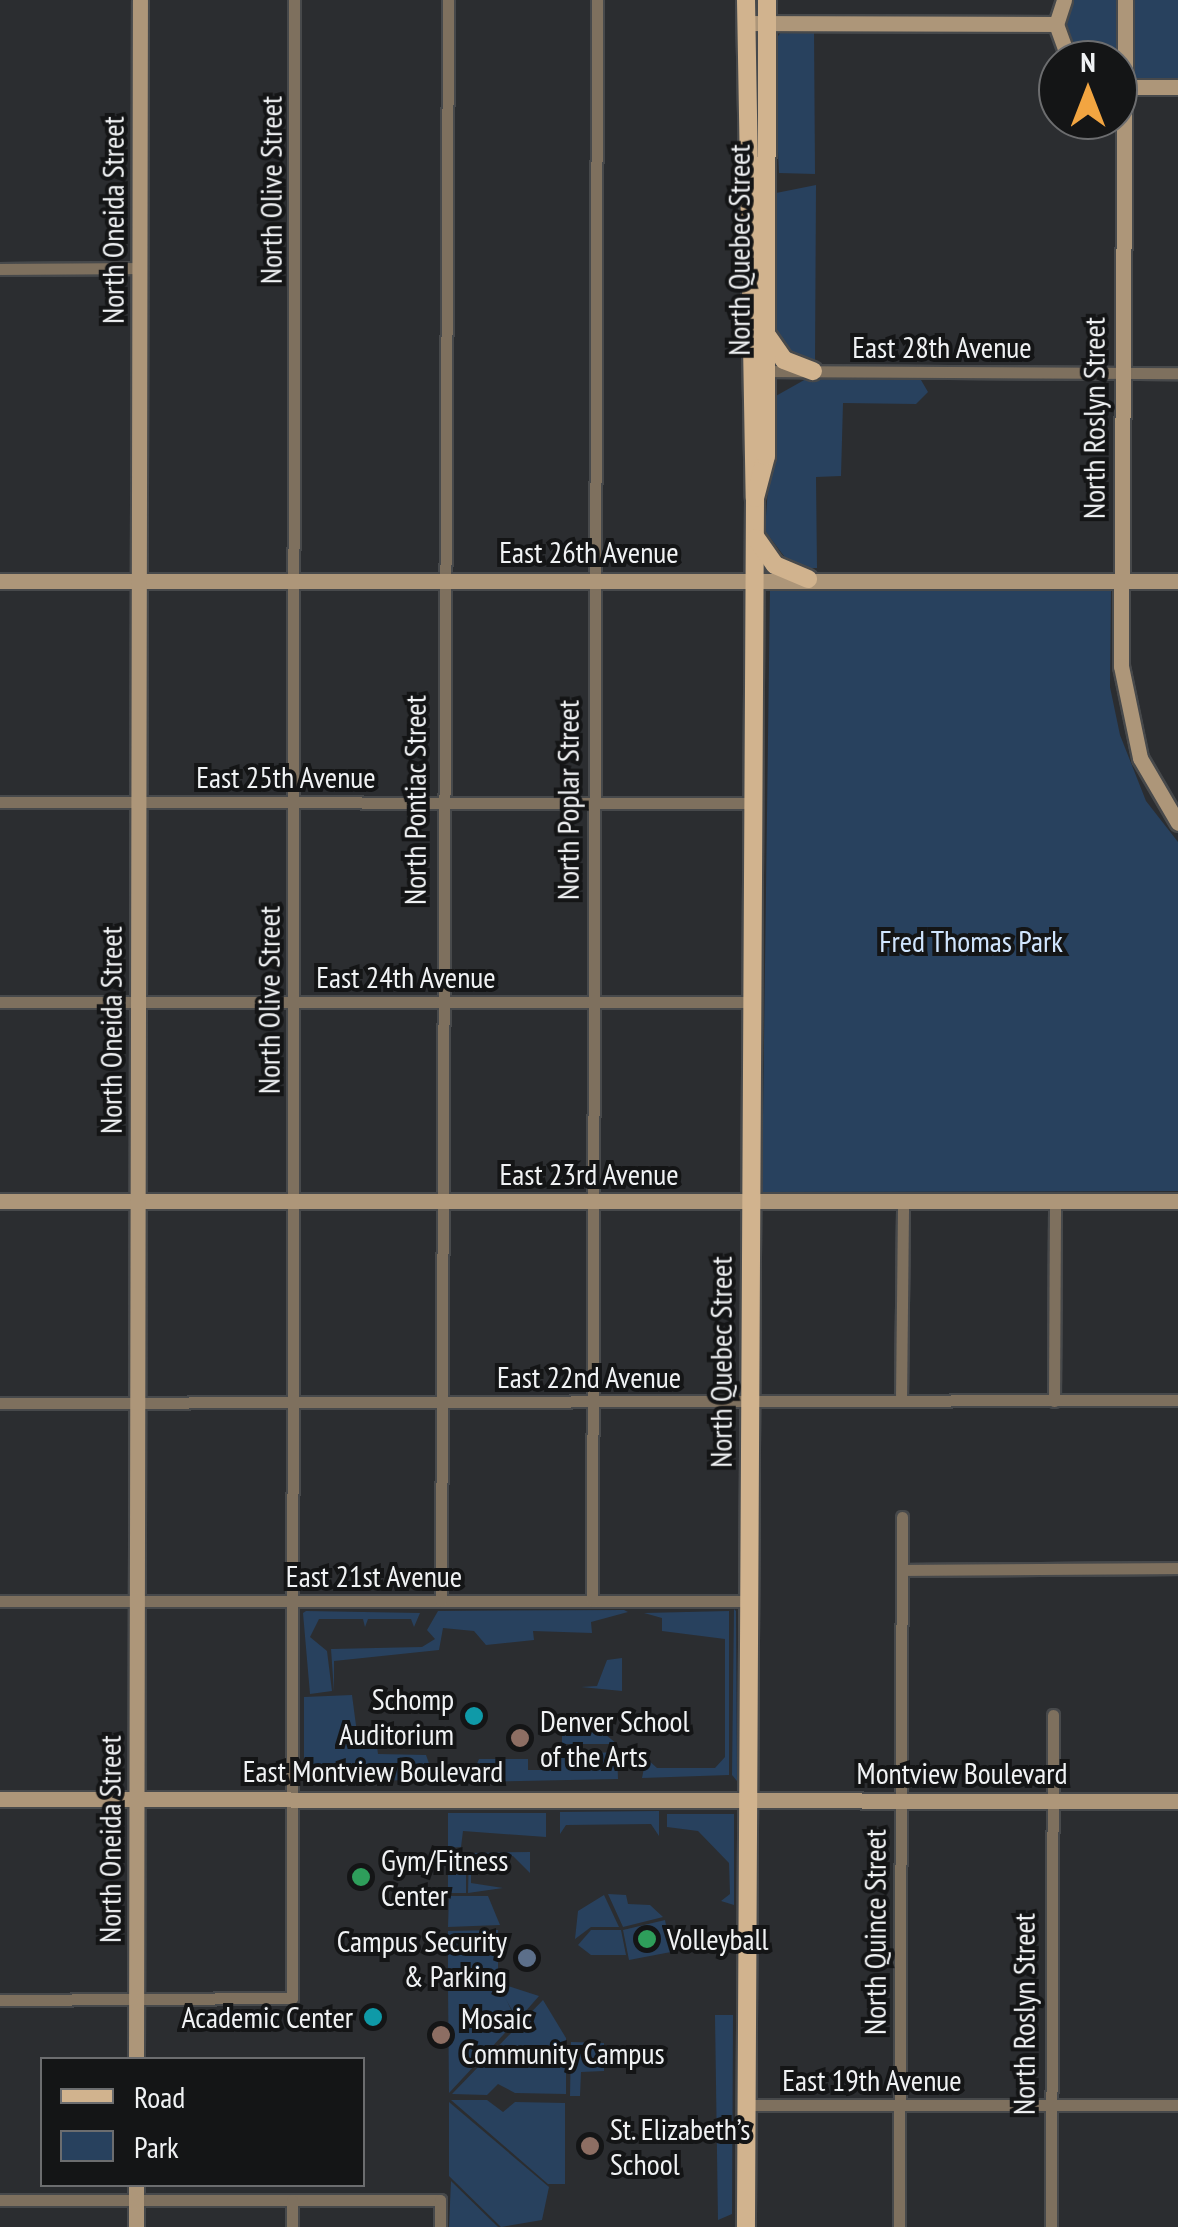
<!DOCTYPE html>
<meta charset="utf-8">
<style>
body{margin:0}
#map{position:relative;width:1178px;height:2227px;overflow:hidden;background:#2b2d30;font-family:"PT Sans Narrow",sans-serif}
div>[style]{position:absolute}
.green>*{inset:0;background:#28415e}
.roads{filter:drop-shadow(2px 0 #47494b) drop-shadow(-2px 0 #47494b) drop-shadow(0 2px #47494b) drop-shadow(0 -2px #47494b)}
.street>*{height:11px;margin:-5.5px;padding:0 5.5px;transform-origin:5.5px;border-radius:5.5px;background:#7e705e}
.secondary>*{height:15px;margin:-7.5px;padding:0 7.5px;transform-origin:7.5px;border-radius:7.5px;background:#ad9679}
.primary>*{height:18px;margin:-9px;padding:0 9px;transform-origin:9px;border-radius:9px;background:#d1b38e}
.dots>*{width:28px;height:28px;translate:-50% -50%;box-sizing:border-box;border:5px solid #141516;border-radius:50%}
span{translate:-50% -50%;white-space:nowrap;text-align:center;line-height:1.15;-webkit-text-stroke:8px #141516;paint-order:stroke}
.street-label{font-size:30px;color:#f0f2f4}
.park-label{font-size:30px;color:#d1e6ff}
.poi-label{font-size:30px;color:#f0f2f4}
.right{translate:-100% -50%;text-align:right}
.left{translate:0 -50%;text-align:left}
.legend{position:absolute;left:40px;top:2057px;width:325px;height:130px;box-sizing:border-box;background:#141516;border:2px solid #6c6d6f;margin:0;padding:12px 18px;list-style:none;font-size:30px;color:#f0f2f4}
.legend li{display:flex;align-items:center;gap:20px;height:50px}
.legend b{width:50px;border:2px solid #6c6d6f}
.north{position:absolute;left:1038px;top:40px;width:100px;height:100px;box-sizing:border-box;background:#141516;border:2px solid #6c6d6f;border-radius:50%;rotate:0deg;font-size:28px;font-weight:700;line-height:40px;text-align:center;color:#f0f2f4}
.north::after{content:'';display:block;margin:auto;width:35px;height:45px;background:#f2a541;clip-path:polygon(50% 0,100% 100%,50% 72%,0 100%)}
</style>
<div id="map">
<div class="green">
<div style="clip-path:polygon(1064px 0,1178px 0,1178px 87px,1118px 87px,1118px 60px,1069px 60px)"></div>
<div style="clip-path:polygon(814px 30px,815px 174px,779px 173px,773px 43px,781px 32px)"></div>
<div style="clip-path:polygon(816px 185px,815px 361px,800px 362px,774px 341px,771px 194px)"></div>
<div style="clip-path:polygon(806px 379px,921px 380px,928px 392px,916px 404px,843px 403px,841px 476px,816px 477px,817px 568px,793px 568px,765px 531px,774px 397px)"></div>
<div style="clip-path:polygon(770px 588px,1111px 589px,1110px 687px,1120px 735px,1146px 801px,1178px 842px,1178px 1191px,762px 1192px)"></div>
<div style="clip-path:polygon(734px 1609px,736px 1611px,737px 1781px,732px 1775px)"></div>
<div style="clip-path:polygon(438px 1611px,624px 1610px,628px 1612px,591px 1622px,592px 1633px,533px 1631px,534px 1640px,486px 1645px,474px 1631px,443px 1628px,439px 1650px,334px 1661px,334px 1692px,331px 1649px,422px 1647px,435px 1639px,427px 1630px)"></div>
<div style="clip-path:polygon(729px 1611px,729px 1775px,642px 1778px,646px 1758px,657px 1768px,715px 1768px,725px 1757px,725px 1639px,662px 1631px,662px 1618px,644px 1613px)"></div>
<div style="clip-path:polygon(303px 1613px,306px 1611px,420px 1613px,414px 1627px,411px 1619px,368px 1619px,365px 1627px,363px 1619px,319px 1619px,310px 1637px,327px 1651px,332px 1691px,310px 1694px)"></div>
<div style="clip-path:polygon(622px 1658px,622px 1691px,581px 1687px,597px 1686px,607px 1660px)"></div>
<div style="clip-path:polygon(352px 1695px,357px 1733px,375px 1731px,378px 1754px,426px 1755px,435px 1780px,304px 1781px,304px 1697px)"></div>
<div style="clip-path:polygon(576px 1712px,581px 1714px,617px 1744px,562px 1744px,562px 1730px,581px 1729px)"></div>
<div style="clip-path:polygon(617px 1752px,618px 1779px,469px 1782px,479px 1759px,528px 1759px,528px 1770px,543px 1770px,543px 1755px)"></div>
<div style="clip-path:polygon(659px 1811px,659px 1836px,651px 1824px,566px 1825px,560px 1834px,560px 1812px)"></div>
<div style="clip-path:polygon(448px 1813px,546px 1813px,546px 1837px,463px 1831px,461px 1847px,448px 1848px)"></div>
<div style="clip-path:polygon(667px 1814px,734px 1814px,734px 1905px,721px 1901px,730px 1894px,729px 1863px,698px 1831px,667px 1827px)"></div>
<div style="clip-path:polygon(530px 1852px,530px 1873px,513px 1856px,471px 1856px,471px 1883px,503px 1888px,468px 1893px,469px 1853px)"></div>
<div style="clip-path:polygon(448px 1854px,466px 1856px,466px 1893px,448px 1893px)"></div>
<div style="clip-path:polygon(604px 1895px,619px 1927px,591px 1927px,575px 1939px,578px 1911px)"></div>
<div style="clip-path:polygon(626px 1895px,628px 1904px,650px 1905px,663px 1917px,623px 1927px,608px 1894px)"></div>
<div style="clip-path:polygon(449px 1896px,488px 1896px,500px 1925px,448px 1927px)"></div>
<div style="clip-path:polygon(665px 1920px,671px 1952px,629px 1960px,623px 1930px)"></div>
<div style="clip-path:polygon(498px 1930px,498px 1981px,448px 1980px,448px 1931px)"></div>
<div style="clip-path:polygon(591px 1930px,621px 1930px,626px 1955px,591px 1955px,578px 1945px)"></div>
<div style="clip-path:polygon(499px 1983px,516px 2021px,449px 2093px,448px 1984px)"></div>
<div style="clip-path:polygon(502px 1984px,539px 1996px,518px 2020px,502px 1993px)"></div>
<div style="clip-path:polygon(543px 2000px,566px 2038px,566px 2094px,515px 2093px,498px 2084px,487px 2095px,452px 2094px)"></div>
<div style="clip-path:polygon(715px 2015px,733px 2015px,732px 2214px,718px 2220px)"></div>
<div style="clip-path:polygon(571px 2042px,604px 2043px,604px 2071px,581px 2072px,580px 2096px,570px 2096px)"></div>
<div style="clip-path:polygon(451px 2100px,487px 2100px,503px 2112px,515px 2102px,565px 2103px,565px 2184px,548px 2184px)"></div>
<div style="clip-path:polygon(449px 2102px,549px 2187px,542px 2220px,501px 2227px,449px 2176px)"></div>
<div style="clip-path:polygon(451px 2181px,498px 2227px,449px 2227px)"></div>
</div>
<div class="roads">
<div class="street">
<div style="left:0;top:269px;width:141px;rotate:-0.4deg"></div>
<div style="left:766px;top:371px;width:412px;rotate:0.3deg"></div>
<div style="left:0;top:802px;width:752px;rotate:0.08deg"></div>
<div style="left:0;top:1002px;width:752px"></div>
<div style="left:901px;top:1401px;width:200px;rotate:-89.4deg"></div>
<div style="left:1054px;top:1401px;width:200px;rotate:-89.7deg"></div>
<div style="left:0;top:1403px;width:1178px;rotate:-0.15deg"></div>
<div style="left:902px;top:1570px;width:276px;rotate:-0.4deg"></div>
<div style="left:0;top:1601px;width:747px"></div>
<div style="left:441px;top:1601px;width:1601px;rotate:-89.75deg"></div>
<div style="left:592px;top:1601px;width:1601px;rotate:-89.82deg"></div>
<div style="left:0;top:2000px;width:292px;rotate:-0.4deg"></div>
<div style="left:292px;top:1998px;width:1998px;rotate:-89.94deg"></div>
<div style="left:746px;top:2105px;width:432px"></div>
<div style="left:0;top:2200px;width:440px"></div>
<div style="left:440px;top:2200px;width:27px;rotate:90deg"></div>
<div style="left:292px;top:2200px;width:27px;rotate:90deg"></div>
<div style="left:899px;top:2227px;width:710px;rotate:-89.76deg"></div>
<div style="left:1051px;top:2227px;width:512px;rotate:-89.78deg"></div>
</div>
<div class="secondary">
<div style="left:1064px;top:0;width:25px;rotate:108deg"></div>
<div style="left:1056px;top:24px;width:38px;rotate:70deg"></div>
<div style="left:1125px;top:0;width:666px;rotate:90.34deg"></div>
<div style="left:1121px;top:666px;width:94px;rotate:78.3deg"></div>
<div style="left:1140px;top:758px;width:75px;rotate:59.7deg"></div>
<div style="left:746px;top:23px;width:310px;rotate:0.2deg"></div>
<div style="left:1118px;top:87px;width:60px"></div>
<div style="left:0;top:581px;width:1178px"></div>
<div style="left:0;top:1201px;width:1178px"></div>
<div style="left:0;top:1799px;width:1178px;rotate:0.1deg"></div>
<div style="left:136px;top:2060px;width:2060px;rotate:-89.89deg"></div>
<div style="left:136px;top:2184px;width:43px;rotate:90deg"></div>
</div>
<div class="primary">
<div style="left:746px;top:0;width:498px;rotate:89deg"></div>
<div style="left:755px;top:498px;width:1729px;rotate:90.3deg"></div>
<div style="left:768px;top:337px;width:28px;rotate:55deg"></div>
<div style="left:784px;top:360px;width:31px;rotate:21deg"></div>
<div style="left:755px;top:498px;width:43px;rotate:-75.3deg"></div>
<div style="left:766px;top:456px;width:456px;rotate:-89.9deg"></div>
<div style="left:756px;top:538px;width:33px;rotate:55deg"></div>
<div style="left:775px;top:565px;width:36px;rotate:23deg"></div>
</div>
</div>
<div class="dots">
<div style="left:474px;top:1716px;background:#0f9aa8"></div>
<div style="left:520px;top:1738px;background:#8d6e63"></div>
<div style="left:361px;top:1877px;background:#2e9e5b"></div>
<div style="left:647px;top:1939px;background:#2e9e5b"></div>
<div style="left:527px;top:1958px;background:#5c6f8a"></div>
<div style="left:373px;top:2017px;background:#0f9aa8"></div>
<div style="left:441px;top:2035px;background:#8d6e63"></div>
<div style="left:590px;top:2146px;background:#8d6e63"></div>
</div>
<div class="street-label">
<span style="left:271px;top:190px;rotate:-90deg">North Olive Street</span>
<span style="left:113px;top:220px;rotate:-90deg">North Oneida Street</span>
<span style="left:739px;top:250px;rotate:-90deg">North Quebec Street</span>
<span style="left:942px;top:347px">East 28th Avenue</span>
<span style="left:1094px;top:418px;rotate:-90deg">North Roslyn Street</span>
<span style="left:589px;top:552px">East 26th Avenue</span>
<span style="left:286px;top:777px">East 25th Avenue</span>
<span style="left:415px;top:800px;rotate:-90deg">North Pontiac Street</span>
<span style="left:568px;top:800px;rotate:-90deg">North Poplar Street</span>
<span style="left:406px;top:977px">East 24th Avenue</span>
<span style="left:269px;top:1000px;rotate:-90deg">North Olive Street</span>
<span style="left:111px;top:1030px;rotate:-90deg">North Oneida Street</span>
<span style="left:589px;top:1174px">East 23rd Avenue</span>
<span style="left:721px;top:1362px;rotate:-90deg">North Quebec Street</span>
<span style="left:589px;top:1377px">East 22nd Avenue</span>
<span style="left:374px;top:1576px">East 21st Avenue</span>
<span style="left:373px;top:1771px">East Montview Boulevard</span>
<span style="left:962px;top:1773px">Montview Boulevard</span>
<span style="left:110px;top:1839px;rotate:-90deg">North Oneida Street</span>
<span style="left:875px;top:1932px;rotate:-90deg">North Quince Street</span>
<span style="left:1024px;top:2014px;rotate:-90deg">North Roslyn Street</span>
<span style="left:872px;top:2080px">East 19th Avenue</span>
</div>
<div class="park-label">
<span style="left:971px;top:941px">Fred Thomas Park</span>
</div>
<div class="poi-label">
<span class="right" style="left:454px;top:1716px">Schomp<br>Auditorium</span>
<span class="left" style="left:540px;top:1738px">Denver School<br>of the Arts</span>
<span class="left" style="left:381px;top:1877px">Gym/Fitness<br>Center</span>
<span class="left" style="left:667px;top:1939px">Volleyball</span>
<span class="right" style="left:507px;top:1958px">Campus Security<br>&amp; Parking</span>
<span class="right" style="left:353px;top:2017px">Academic Center</span>
<span class="left" style="left:461px;top:2035px">Mosaic<br>Community Campus</span>
<span class="left" style="left:610px;top:2146px">St. Elizabeth’s<br>School</span>
</div>
<ul class="legend">
<li><b style="height:12px;background:#d1b38e"></b>Road</li>
<li><b style="height:28px;background:#28415e"></b>Park</li>
</ul>
<div class="north">N</div>
</div>
